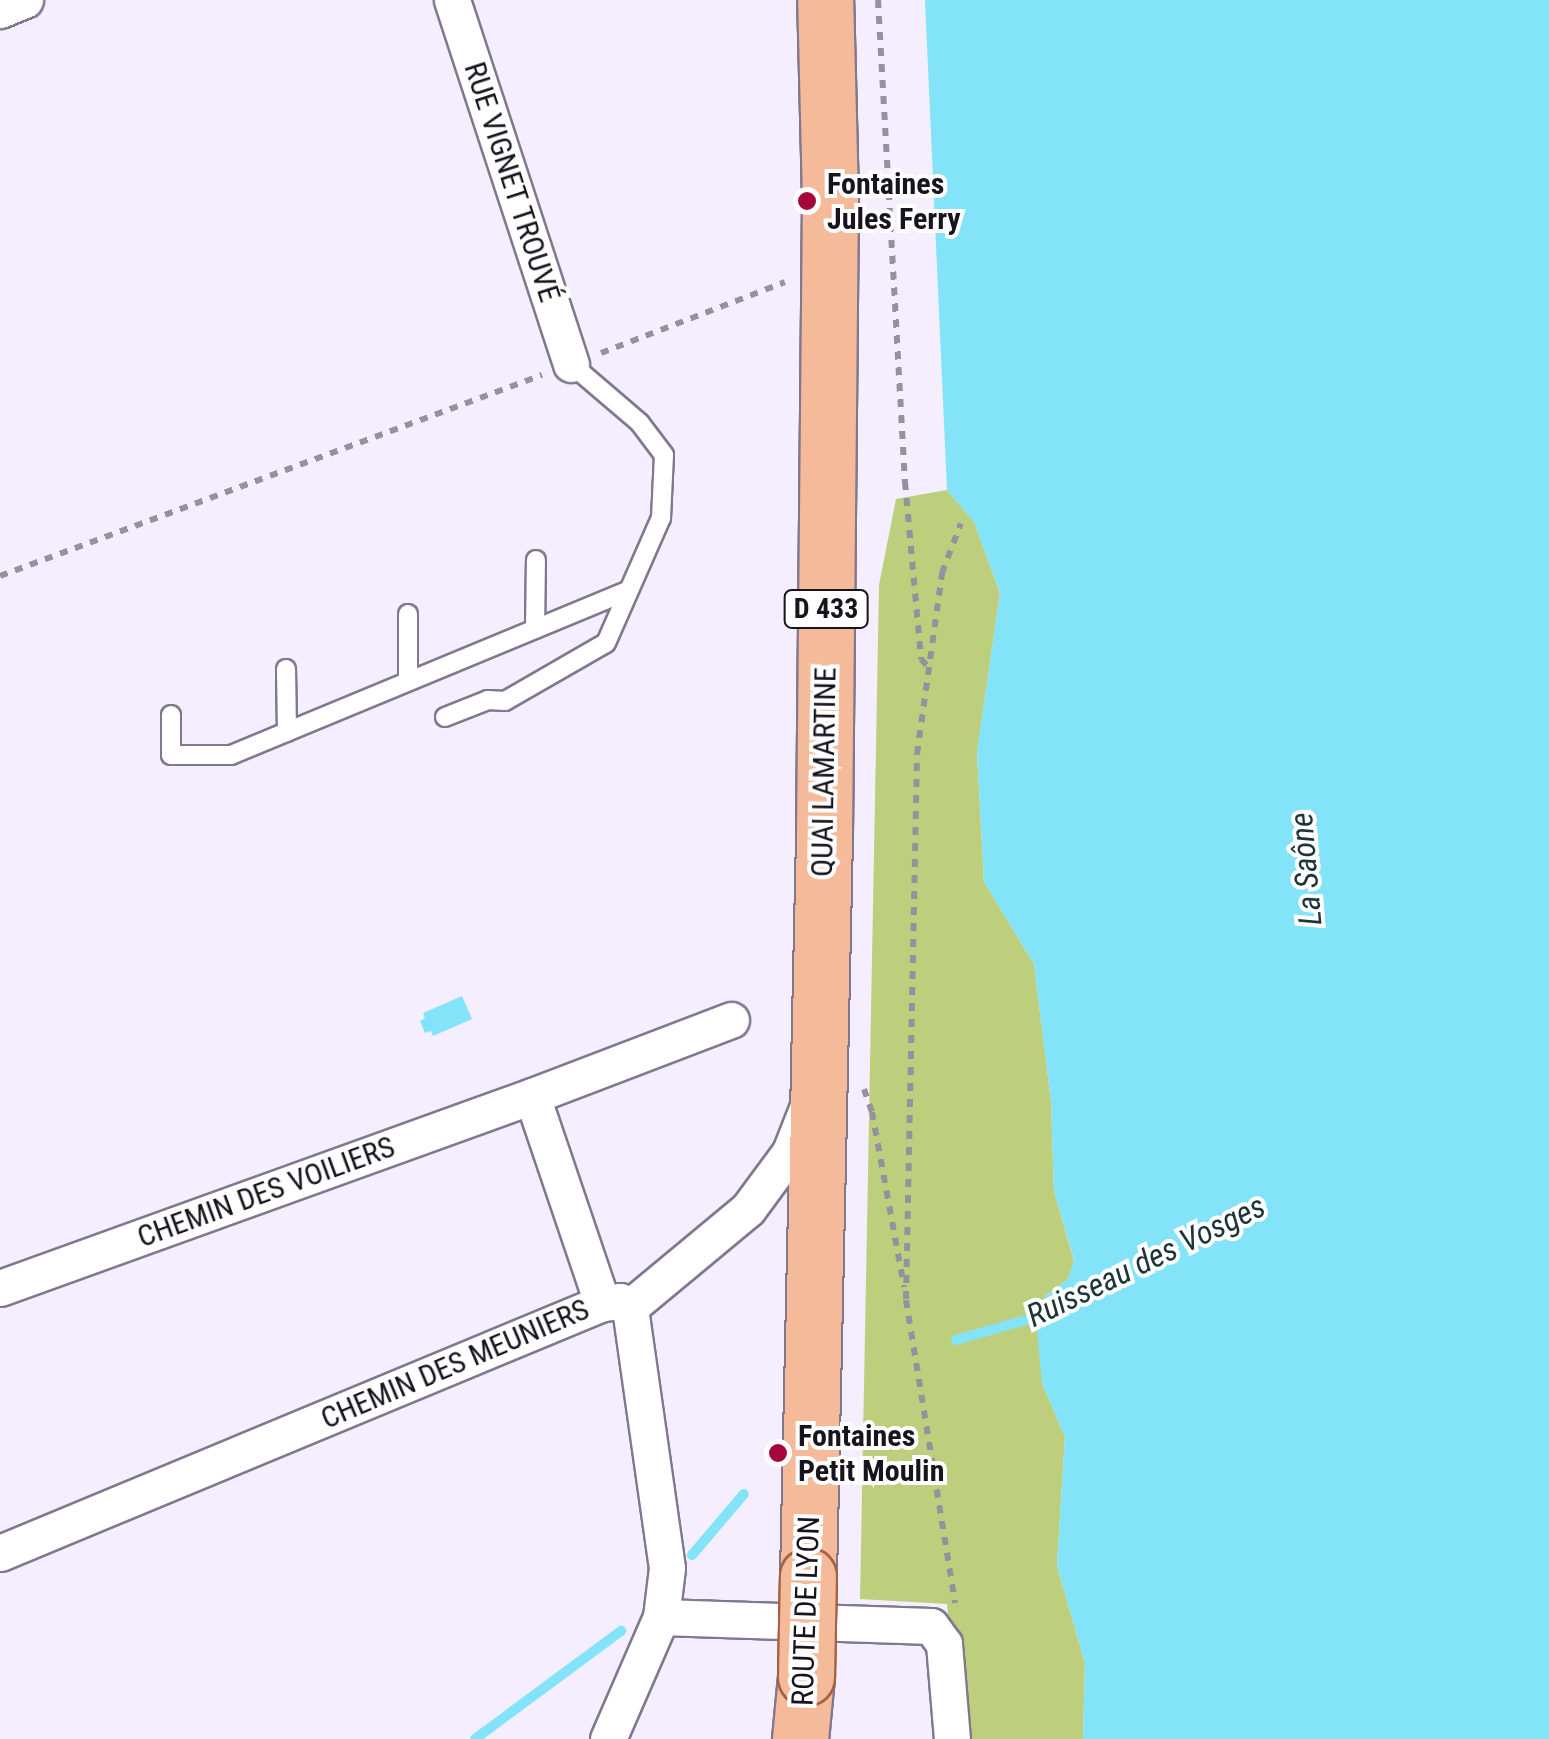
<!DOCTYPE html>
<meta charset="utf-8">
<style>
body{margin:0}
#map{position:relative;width:1549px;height:1739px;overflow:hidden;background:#f4eefe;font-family:"Roboto Condensed",sans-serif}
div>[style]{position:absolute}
.green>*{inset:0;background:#bdcf7d}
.water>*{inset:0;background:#83e3f8}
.stream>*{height:10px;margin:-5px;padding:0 5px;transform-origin:5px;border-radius:5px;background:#83e3f8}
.path>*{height:6px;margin-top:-3px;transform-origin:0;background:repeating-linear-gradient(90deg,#96919e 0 8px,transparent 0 16px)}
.roads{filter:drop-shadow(2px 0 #817890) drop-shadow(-2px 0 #817890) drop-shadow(0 2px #817890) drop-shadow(0 -2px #817890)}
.lane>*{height:18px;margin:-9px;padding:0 9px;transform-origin:9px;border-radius:9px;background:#fff}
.street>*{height:35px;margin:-17.5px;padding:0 17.5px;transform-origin:17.5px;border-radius:17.5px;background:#fff}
.primary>*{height:55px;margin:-27.5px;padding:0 27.5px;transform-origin:27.5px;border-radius:27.5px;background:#f5ba9a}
.bridges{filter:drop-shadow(2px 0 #a36243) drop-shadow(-2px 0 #a36243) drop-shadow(0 2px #a36243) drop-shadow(0 -2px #a36243)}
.primary-bridge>*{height:55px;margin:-27.5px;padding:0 27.5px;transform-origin:27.5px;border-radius:27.5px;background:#f5ba9a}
.dots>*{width:28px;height:28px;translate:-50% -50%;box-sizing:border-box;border:5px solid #fff;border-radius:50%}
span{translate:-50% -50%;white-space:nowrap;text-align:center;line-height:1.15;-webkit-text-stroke:8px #fff;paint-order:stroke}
.shield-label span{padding:2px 8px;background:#fff;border:2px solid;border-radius:8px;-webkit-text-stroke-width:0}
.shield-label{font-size:28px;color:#17141d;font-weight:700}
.street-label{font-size:30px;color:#17141d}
.poi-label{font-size:30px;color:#17141d;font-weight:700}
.left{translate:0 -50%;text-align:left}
.water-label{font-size:32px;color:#1d3439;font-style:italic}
</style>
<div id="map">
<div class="green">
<div style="clip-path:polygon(947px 490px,974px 522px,1000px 593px,977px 753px,984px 882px,1034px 964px,1051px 1101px,1054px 1191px,1074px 1261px,1068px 1279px,1045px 1296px,1042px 1383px,1065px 1437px,1057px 1566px,1085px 1663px,1083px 1739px,960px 1739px,947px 1604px,860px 1599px,879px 585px,896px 499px)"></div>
</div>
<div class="water">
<div style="clip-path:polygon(925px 0,1549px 0,1549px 1739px,1083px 1739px,1085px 1663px,1057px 1566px,1065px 1437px,1042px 1383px,1036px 1319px,1045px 1296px,1068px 1279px,1074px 1260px,1054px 1191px,1051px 1101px,1034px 964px,984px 882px,977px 752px,1000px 593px,974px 522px,947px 490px)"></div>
<div style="clip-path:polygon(462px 996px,472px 1019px,433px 1036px,431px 1031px,425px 1033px,420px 1021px,425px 1018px,423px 1013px)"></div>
</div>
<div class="stream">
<div style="left:956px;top:1340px;width:94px;rotate:-16.1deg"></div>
<div style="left:692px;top:1555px;width:80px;rotate:-49.6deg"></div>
<div style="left:475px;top:1739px;width:182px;rotate:-36.5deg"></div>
</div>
<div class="path">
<div style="left:878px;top:0;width:483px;rotate:86.8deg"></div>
<div style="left:905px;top:482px;width:178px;rotate:84.8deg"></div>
<div style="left:921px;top:659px;width:12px;rotate:48deg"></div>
<div style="left:601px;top:353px;width:197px;rotate:-21.1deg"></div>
<div style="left:0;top:576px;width:578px;rotate:-20.35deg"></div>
<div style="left:864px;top:1089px;width:24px;rotate:71deg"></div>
<div style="left:872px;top:1112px;width:178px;rotate:79.6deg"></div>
<div style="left:906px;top:1299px;width:545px;rotate:-88.84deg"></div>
<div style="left:917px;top:754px;width:183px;rotate:-82.1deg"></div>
<div style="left:942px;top:573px;width:53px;rotate:-69.2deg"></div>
<div style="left:906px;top:1300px;width:307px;rotate:80.8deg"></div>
</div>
<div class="roads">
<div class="lane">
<div style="left:535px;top:629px;width:69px;rotate:-89.2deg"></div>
<div style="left:286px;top:669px;width:63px;rotate:89.1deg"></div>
<div style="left:408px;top:681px;width:67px;rotate:-90deg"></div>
<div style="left:171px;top:715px;width:40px;rotate:90deg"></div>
<div style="left:171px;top:755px;width:60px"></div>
<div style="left:231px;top:755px;width:428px;rotate:-22.5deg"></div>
<div style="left:445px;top:717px;width:46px;rotate:-21.6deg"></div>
<div style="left:488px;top:700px;width:17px;rotate:3deg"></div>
<div style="left:505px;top:701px;width:116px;rotate:-29.9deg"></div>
<div style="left:606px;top:643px;width:137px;rotate:-66.3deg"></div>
<div style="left:661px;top:518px;width:63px;rotate:-87.3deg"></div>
<div style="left:664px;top:455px;width:40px;rotate:-127deg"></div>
<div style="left:640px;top:423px;width:91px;rotate:-139.5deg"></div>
</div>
<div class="street">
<div style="left:452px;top:0;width:383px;rotate:71.9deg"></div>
<div style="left:0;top:10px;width:27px;rotate:-22deg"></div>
<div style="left:532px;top:1096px;width:213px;rotate:-20.9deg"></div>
<div style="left:0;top:1288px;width:566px;rotate:-19.84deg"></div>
<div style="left:532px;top:1096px;width:219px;rotate:71.3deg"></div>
<div style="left:630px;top:1307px;width:153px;rotate:-39.7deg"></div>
<div style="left:748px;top:1209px;width:71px;rotate:-53.6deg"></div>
<div style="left:790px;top:1152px;width:49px;rotate:-68.6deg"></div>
<div style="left:0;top:1553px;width:652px;rotate:-22.55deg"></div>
<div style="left:602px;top:1303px;width:18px;rotate:-6deg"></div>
<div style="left:620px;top:1301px;width:12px;rotate:31deg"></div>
<div style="left:661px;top:1617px;width:270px;rotate:1.9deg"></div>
<div style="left:931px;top:1626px;width:22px;rotate:54deg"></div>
<div style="left:944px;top:1644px;width:95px;rotate:85.2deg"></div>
<div style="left:608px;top:1739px;width:133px;rotate:-66.5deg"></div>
<div style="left:661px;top:1617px;width:49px;rotate:-83deg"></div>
<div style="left:667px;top:1568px;width:264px;rotate:-98.1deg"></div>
</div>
<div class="primary">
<div style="left:808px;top:1576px;width:741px;rotate:-88.76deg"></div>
<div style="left:824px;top:835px;width:637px;rotate:-89.46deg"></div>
<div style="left:830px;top:198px;width:198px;rotate:-91.4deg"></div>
<div style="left:800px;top:1739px;width:62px;rotate:-84.5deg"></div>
</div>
</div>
<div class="bridges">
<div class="primary-bridge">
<div style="left:806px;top:1677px;width:101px;rotate:-88.9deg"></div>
</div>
</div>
<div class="dots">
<div style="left:807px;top:201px;background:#a4083b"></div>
<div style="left:778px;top:1453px;background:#a4083b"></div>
</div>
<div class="shield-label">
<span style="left:826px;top:609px">D 433</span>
</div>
<div class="street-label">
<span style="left:512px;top:182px;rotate:72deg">RUE VIGNET TROUVÉ</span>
<span style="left:824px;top:772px;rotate:-89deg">QUAI LAMARTINE</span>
<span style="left:266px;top:1192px;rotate:-20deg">CHEMIN DES VOILIERS</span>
<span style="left:455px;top:1364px;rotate:-23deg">CHEMIN DES MEUNIERS</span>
<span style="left:806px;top:1611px;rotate:-88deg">ROUTE DE LYON</span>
</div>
<div class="poi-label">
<span class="left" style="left:827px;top:201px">Fontaines<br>Jules Ferry</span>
<span class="left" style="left:798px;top:1453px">Fontaines<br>Petit Moulin</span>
</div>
<div class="water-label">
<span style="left:1306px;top:869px;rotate:-95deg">La Saône</span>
<span style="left:1146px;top:1261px;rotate:-26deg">Ruisseau des Vosges</span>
</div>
</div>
